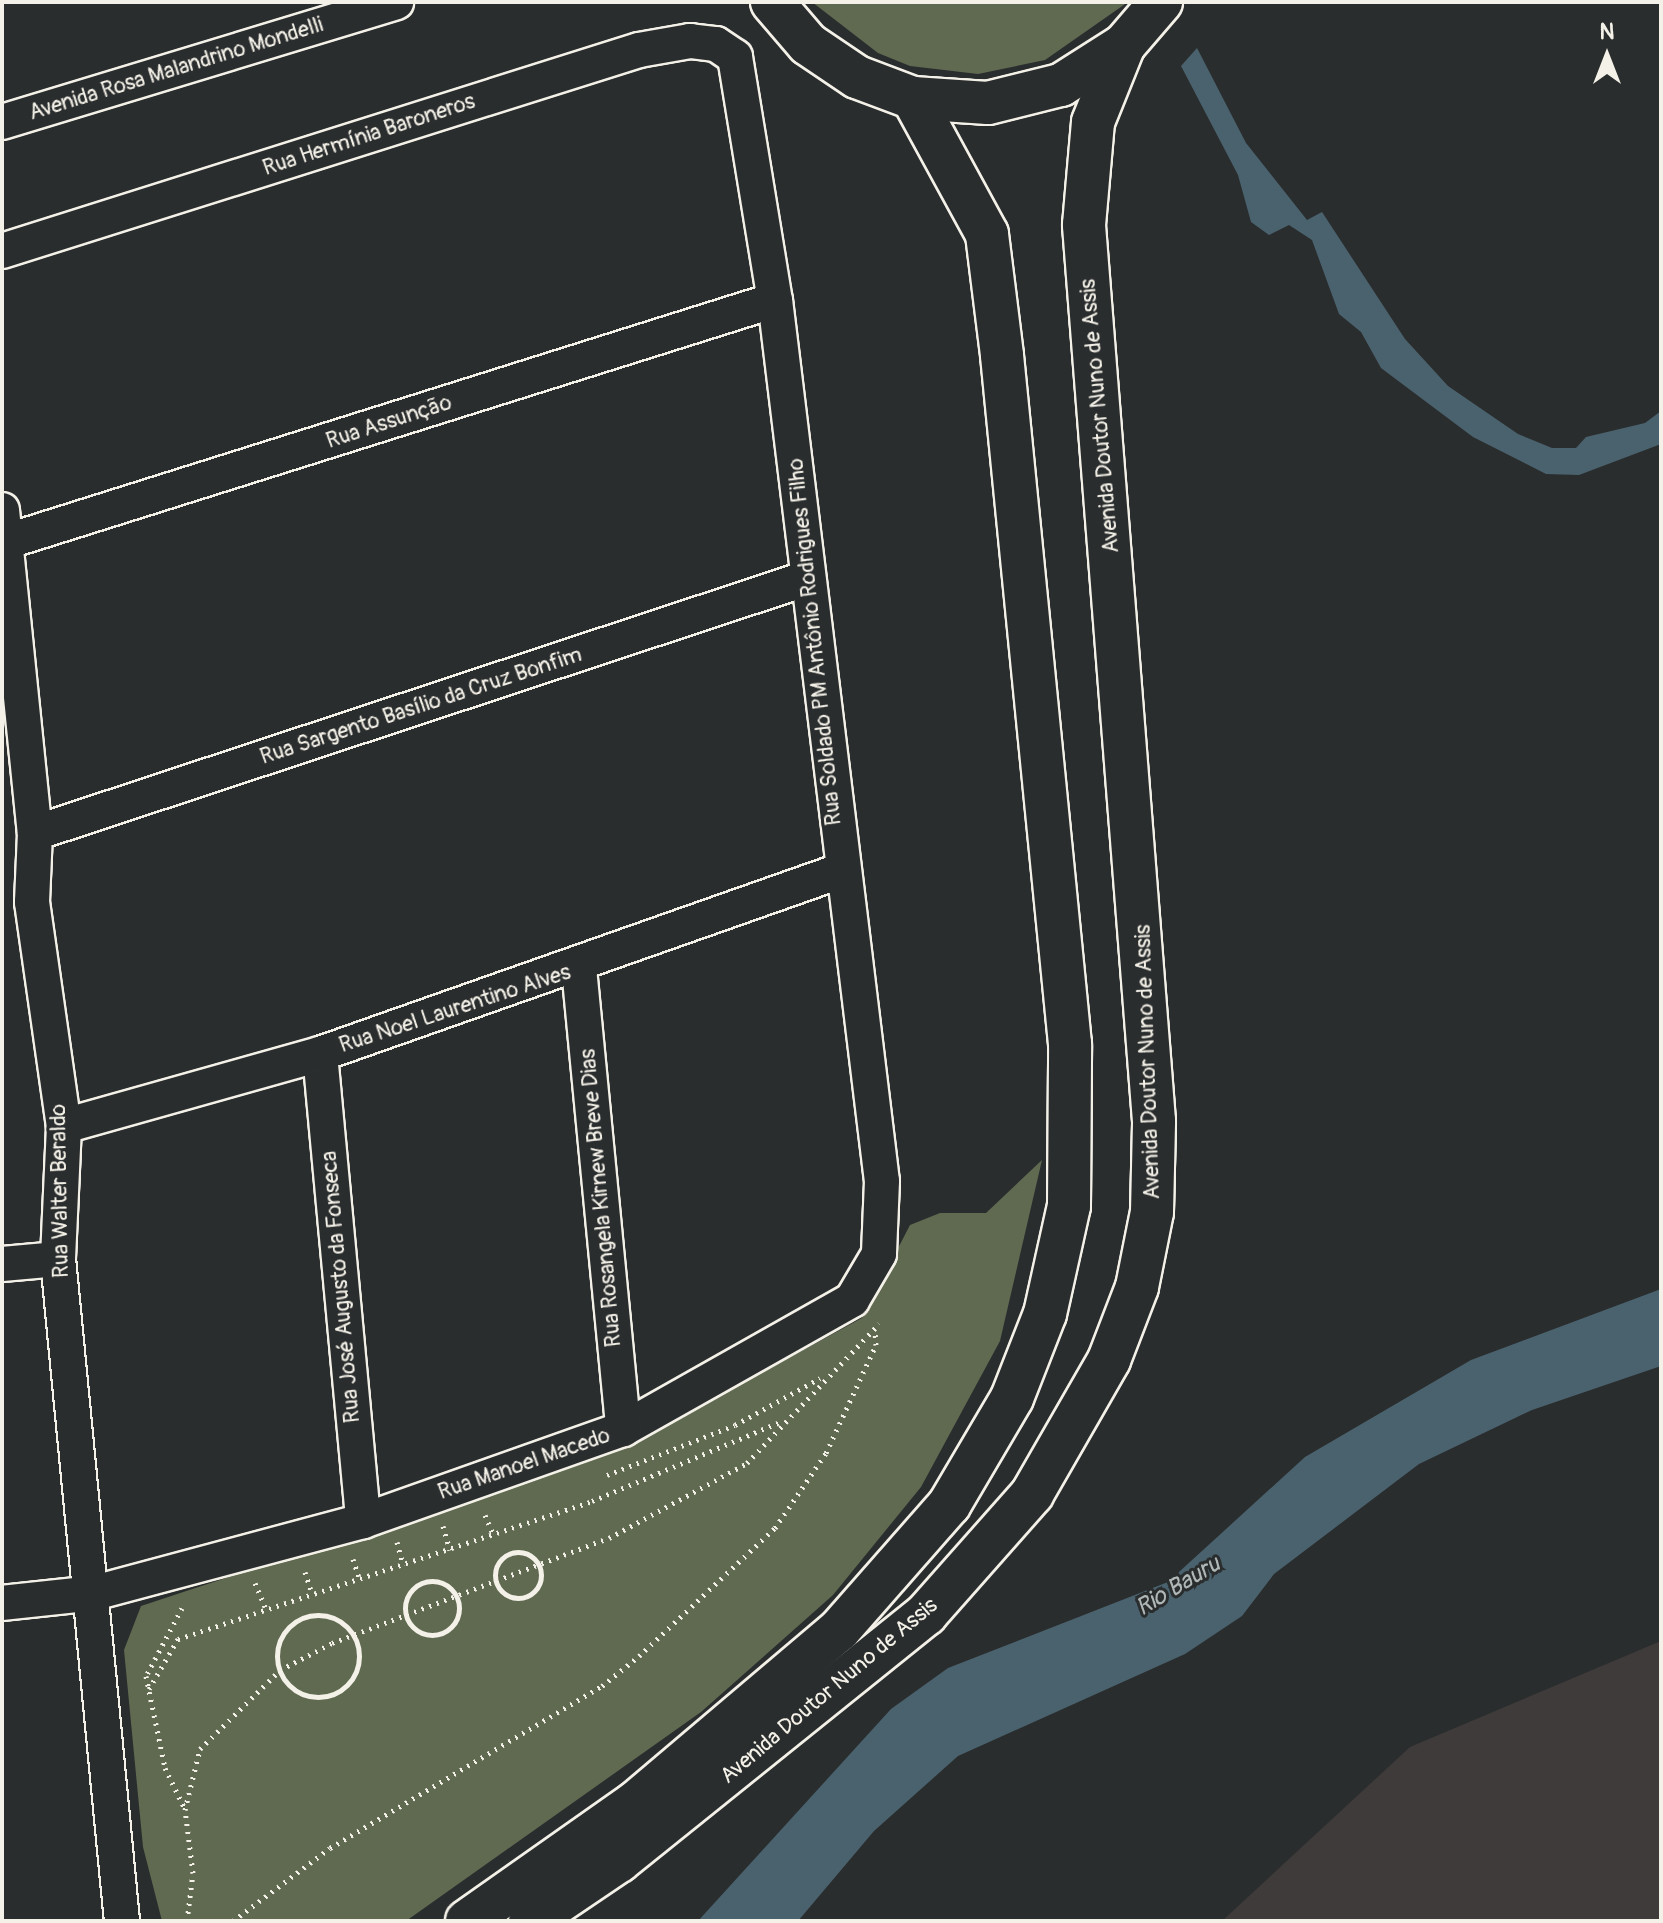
<!DOCTYPE html>
<meta charset="utf-8">
<style>
body{margin:0}
#map{position:relative;width:1663px;height:1923px;overflow:hidden;background:#2a2d2e;font-family:Pangolin,sans-serif}
div>[style]{position:absolute}
.built>*{inset:0;background:#3f3b3a}
.green>*{inset:0;background:#606a51}
.water>*{inset:0;background:#4a626e}
.path>*{height:5px;margin-top:-2.5px;transform-origin:0;background:repeating-linear-gradient(90deg,#f4f1e8 0 2px,transparent 0 8px)}
.path>.ring{margin:-2.5px;padding:0;box-sizing:content-box;background:none;border:5px solid #f4f1e8;border-radius:50%}
.roads{filter:drop-shadow(2px 0 #f4f1e8) drop-shadow(-2px 0 #f4f1e8) drop-shadow(0 2px #f4f1e8) drop-shadow(0 -2px #f4f1e8)}
.minor>*{height:34px;margin:-17px;padding:0 17px;transform-origin:17px;border-radius:17px;background:#2a2d2e}
.major>*{height:42px;margin:-21px;padding:0 21px;transform-origin:21px;border-radius:21px;background:#2a2d2e}
span{translate:-50% -50%;white-space:nowrap;text-align:center;line-height:1.15;-webkit-text-stroke:6px #2a2d2e;paint-order:stroke}
.street-label{font-size:22px;color:#f4f1e8}
.water-label{font-size:24px;color:#b0b8b7;font-style:italic}
.frame{position:absolute;inset:0;border:4px solid #f4f1e8;pointer-events:none}
.north{position:absolute;left:1567px;top:16px;width:80px;height:80px;-webkit-text-stroke:6px #2a2d2e;paint-order:stroke;rotate:0deg;font-size:22px;font-weight:700;line-height:32px;text-align:center;color:#f4f1e8}
.north::after{content:'';display:block;margin:auto;width:28px;height:36px;background:#f4f1e8;clip-path:polygon(50% 0,100% 100%,50% 72%,0 100%)}
</style>
<div id="map">
<div class="built">
<div style="clip-path:polygon(1661px 1641px,1661px 1921px,1222px 1921px,1410px 1747px)"></div>
</div>
<div class="green">
<div style="clip-path:polygon(812px 2px,1128px 2px,1045px 60px,978px 74px,910px 66px,878px 53px)"></div>
<div style="clip-path:polygon(1042px 1160px,1000px 1341px,921px 1487px,833px 1595px,701px 1712px,406px 1921px,162px 1921px,143px 1847px,124px 1650px,141px 1606px,633px 1443px,862px 1318px,910px 1225px,940px 1213px,986px 1213px)"></div>
</div>
<div class="water">
<div style="clip-path:polygon(1197px 48px,1246px 143px,1307px 220px,1322px 212px,1405px 339px,1448px 386px,1518px 434px,1552px 448px,1576px 448px,1586px 437px,1645px 423px,1661px 411px,1661px 444px,1579px 475px,1546px 474px,1473px 437px,1381px 368px,1361px 332px,1339px 314px,1312px 240px,1289px 225px,1269px 235px,1251px 222px,1238px 175px,1181px 66px)"></div>
<div style="clip-path:polygon(1661px 1289px,1661px 1366px,1532px 1410px,1419px 1464px,1274px 1574px,1242px 1616px,1185px 1654px,958px 1756px,874px 1831px,798px 1921px,698px 1921px,891px 1709px,948px 1668px,1168px 1582px,1305px 1457px,1471px 1360px)"></div>
</div>
<div class="path">
<div style="left:607px;top:1475px;width:137px;rotate:-21.3deg"></div>
<div style="left:735px;top:1425px;width:97px;rotate:-28.9deg"></div>
<div style="left:485px;top:1515px;width:23px;rotate:67deg"></div>
<div style="left:443px;top:1526px;width:25px;rotate:74deg"></div>
<div style="left:397px;top:1542px;width:24px;rotate:75deg"></div>
<div class="ring" style="left:495px;top:1552px;width:41px;height:41px"></div>
<div style="left:353px;top:1559px;width:20px;rotate:72deg"></div>
<div style="left:305px;top:1572px;width:22px;rotate:72deg"></div>
<div class="ring" style="left:405px;top:1581px;width:49px;height:49px"></div>
<div style="left:255px;top:1583px;width:26px;rotate:67deg"></div>
<div style="left:182px;top:1608px;width:77px;rotate:117.9deg"></div>
<div style="left:146px;top:1676px;width:94px;rotate:78.3deg"></div>
<div style="left:165px;top:1768px;width:46px;rotate:64deg"></div>
<div class="ring" style="left:277px;top:1615px;width:77px;height:77px"></div>
<div style="left:149px;top:1689px;width:58px;rotate:-59.9deg"></div>
<div style="left:178px;top:1639px;width:436px;rotate:-18.4deg"></div>
<div style="left:592px;top:1501px;width:204px;rotate:-22.8deg"></div>
<div style="left:187px;top:1921px;width:48px;rotate:-82.9deg"></div>
<div style="left:193px;top:1873px;width:64px;rotate:-97.2deg"></div>
<div style="left:185px;top:1810px;width:63px;rotate:-76.2deg"></div>
<div style="left:200px;top:1749px;width:112px;rotate:-44.6deg"></div>
<div style="left:280px;top:1670px;width:59px;rotate:-27.4deg"></div>
<div style="left:332px;top:1643px;width:296px;rotate:-20.8deg"></div>
<div style="left:609px;top:1538px;width:157px;rotate:-28.5deg"></div>
<div style="left:747px;top:1463px;width:192px;rotate:-46.5deg"></div>
<div style="left:233px;top:1921px;width:121px;rotate:-37deg"></div>
<div style="left:330px;top:1848px;width:317px;rotate:-30.8deg"></div>
<div style="left:602px;top:1686px;width:48px;rotate:-39deg"></div>
<div style="left:639px;top:1656px;width:187px;rotate:-43.3deg"></div>
<div style="left:775px;top:1528px;width:91px;rotate:-55.8deg"></div>
<div style="left:826px;top:1453px;width:119px;rotate:-65.2deg"></div>
<div style="left:876px;top:1345px;width:14px;rotate:-94deg"></div>
</div>
<div class="roads">
<div class="minor">
<div style="left:2px;top:122px;width:412px;rotate:-16.9deg"></div>
<div style="left:2px;top:251px;width:668px;rotate:-17.51deg"></div>
<div style="left:639px;top:50px;width:52px;rotate:-10deg"></div>
<div style="left:690px;top:41px;width:26px;rotate:7deg"></div>
<div style="left:716px;top:44px;width:23px;rotate:34deg"></div>
<div style="left:735px;top:57px;width:246px;rotate:80.7deg"></div>
<div style="left:775px;top:300px;width:887px;rotate:83.08deg"></div>
<div style="left:882px;top:1181px;width:73px;rotate:92.4deg"></div>
<div style="left:879px;top:1254px;width:53px;rotate:120.4deg"></div>
<div style="left:852px;top:1300px;width:263px;rotate:150.6deg"></div>
<div style="left:623px;top:1429px;width:276px;rotate:160.5deg"></div>
<div style="left:363px;top:1521px;width:278px;rotate:165deg"></div>
<div style="left:95px;top:1593px;width:94px;rotate:173.9deg"></div>
<div style="left:2px;top:510px;width:325px;rotate:84.2deg"></div>
<div style="left:35px;top:833px;width:69px;rotate:92.5deg"></div>
<div style="left:32px;top:902px;width:226px;rotate:81.9deg"></div>
<div style="left:64px;top:1126px;width:133px;rotate:92.6deg"></div>
<div style="left:58px;top:1259px;width:665px;rotate:84.48deg"></div>
<div style="left:2px;top:543px;width:810px;rotate:-17.45deg"></div>
<div style="left:35px;top:833px;width:814px;rotate:-18.26deg"></div>
<div style="left:579px;top:968px;width:463px;rotate:84.5deg"></div>
<div style="left:320px;top:1054px;width:469px;rotate:84.7deg"></div>
<div style="left:64px;top:1126px;width:266px;rotate:-15.7deg"></div>
<div style="left:320px;top:1054px;width:551px;rotate:-19.39deg"></div>
<div style="left:2px;top:1264px;width:56px;rotate:-5.1deg"></div>
</div>
<div class="major">
<div style="left:772px;top:2px;width:55px;rotate:49.4deg"></div>
<div style="left:808px;top:44px;width:59px;rotate:34deg"></div>
<div style="left:857px;top:77px;width:60px;rotate:20.6deg"></div>
<div style="left:913px;top:98px;width:75px;rotate:3.8deg"></div>
<div style="left:988px;top:103px;width:75px;rotate:-13.9deg"></div>
<div style="left:1061px;top:85px;width:75px;rotate:-32.4deg"></div>
<div style="left:1124px;top:45px;width:57px;rotate:-49.3deg"></div>
<div style="left:467px;top:1921px;width:205px;rotate:-35.1deg"></div>
<div style="left:635px;top:1803px;width:267px;rotate:-40.3deg"></div>
<div style="left:839px;top:1630px;width:167px;rotate:-48.7deg"></div>
<div style="left:949px;top:1505px;width:124px;rotate:-59.5deg"></div>
<div style="left:1012px;top:1398px;width:90px;rotate:-68.6deg"></div>
<div style="left:1045px;top:1314px;width:111px;rotate:-77.5deg"></div>
<div style="left:1069px;top:1206px;width:162px;rotate:-89.6deg"></div>
<div style="left:1070px;top:1044px;width:692px;rotate:-95.64deg"></div>
<div style="left:1002px;top:355px;width:122px;rotate:-97.1deg"></div>
<div style="left:987px;top:234px;width:155px;rotate:-118.6deg"></div>
<div style="left:530px;top:1921px;width:107px;rotate:-34deg"></div>
<div style="left:619px;top:1861px;width:394px;rotate:-38.8deg"></div>
<div style="left:926px;top:1614px;width:160px;rotate:-48.5deg"></div>
<div style="left:1032px;top:1494px;width:155px;rotate:-60.1deg"></div>
<div style="left:1109px;top:1360px;width:78px;rotate:-69deg"></div>
<div style="left:1137px;top:1287px;width:76px;rotate:-78.7deg"></div>
<div style="left:1152px;top:1212px;width:91px;rotate:-88.7deg"></div>
<div style="left:1154px;top:1121px;width:899px;rotate:-94.47deg"></div>
<div style="left:1084px;top:225px;width:103px;rotate:-85deg"></div>
<div style="left:1093px;top:122px;width:83px;rotate:-68.1deg"></div>
</div>
</div>
<div class="street-label">
<span style="left:176px;top:69px;rotate:-17deg">Avenida Rosa Malandrino Mondelli</span>
<span style="left:369px;top:135px;rotate:-18deg">Rua Hermínia Baroneros</span>
<span style="left:1100px;top:416px;rotate:-95deg">Avenida Doutor Nuno de Assis</span>
<span style="left:389px;top:422px;rotate:-18deg">Rua Assunção</span>
<span style="left:815px;top:642px;rotate:-96deg">Rua Soldado PM Antônio Rodrigues Filho</span>
<span style="left:421px;top:706px;rotate:-18deg">Rua Sargento Basílio da Cruz Bonfim</span>
<span style="left:455px;top:1009px;rotate:-18deg">Rua Noel Laurentino Alves</span>
<span style="left:1148px;top:1062px;rotate:-92deg">Avenida Doutor Nuno de Assis</span>
<span style="left:60px;top:1191px;rotate:-91deg">Rua Walter Beraldo</span>
<span style="left:601px;top:1198px;rotate:-95deg">Rua Rosangela Kirnew Breve Dias</span>
<span style="left:341px;top:1287px;rotate:-95deg">Rua José Augusto da Fonseca</span>
<span style="left:524px;top:1464px;rotate:-19deg">Rua Manoel Macedo</span>
<span style="left:829px;top:1691px;rotate:-40deg">Avenida Doutor Nuno de Assis</span>
</div>
<div class="water-label">
<span style="left:1178px;top:1586px;rotate:-31deg">Rio Bauru</span>
</div>
<div class="frame"></div>
<div class="north">N</div>
</div>
